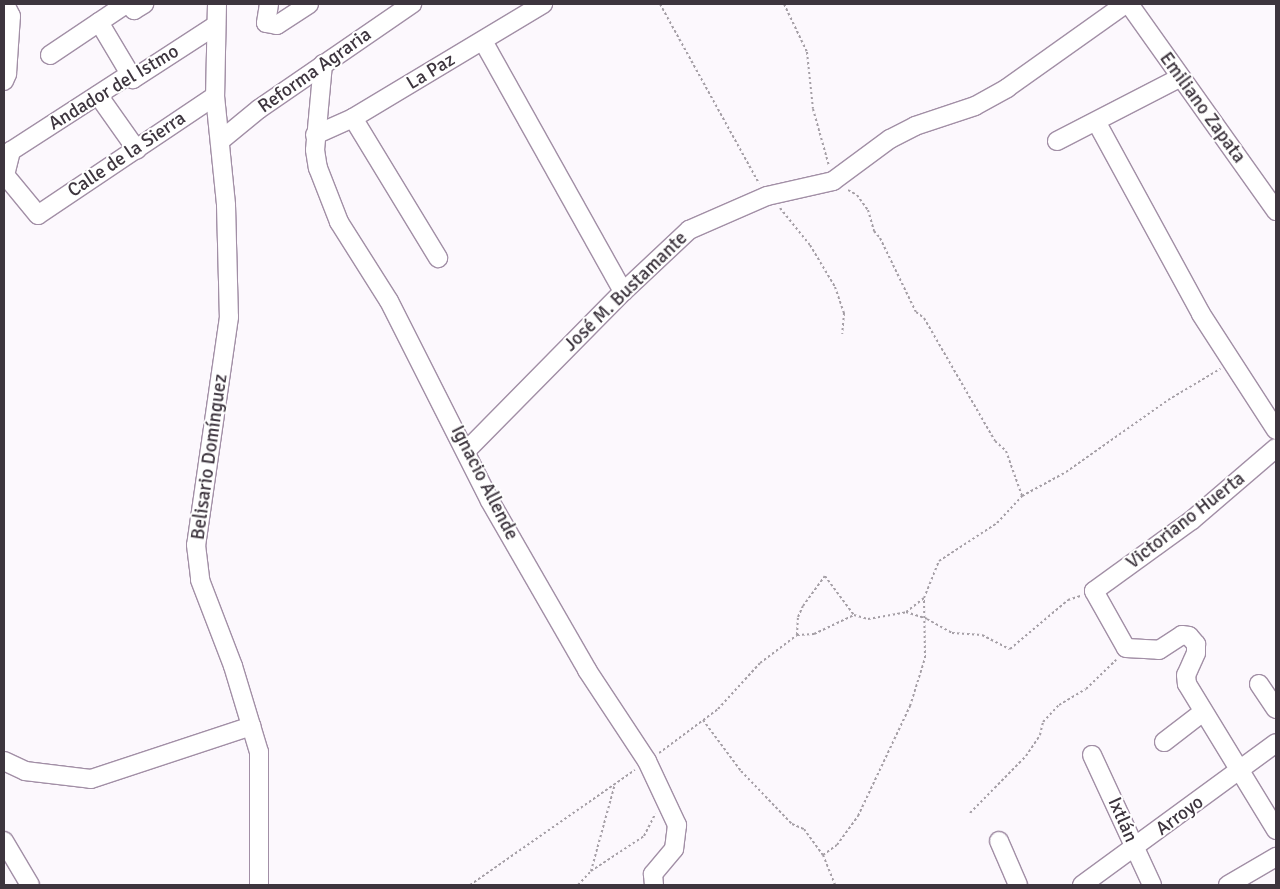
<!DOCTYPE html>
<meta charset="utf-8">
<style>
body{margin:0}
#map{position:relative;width:1280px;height:889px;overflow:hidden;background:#fcf8fd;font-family:Signika,sans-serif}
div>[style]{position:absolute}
.path>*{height:2px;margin-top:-1px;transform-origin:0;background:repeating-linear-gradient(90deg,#a59fa6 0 2.5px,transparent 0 5px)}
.roads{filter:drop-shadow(1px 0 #a28fa6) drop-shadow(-1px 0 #a28fa6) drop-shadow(0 1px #a28fa6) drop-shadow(0 -1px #a28fa6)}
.minor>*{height:18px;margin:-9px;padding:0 9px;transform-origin:9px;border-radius:9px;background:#fff}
span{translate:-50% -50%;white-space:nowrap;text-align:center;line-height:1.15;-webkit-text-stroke:4px #fff;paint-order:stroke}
.street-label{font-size:19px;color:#3d353e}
.frame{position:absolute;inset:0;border:5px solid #3d353e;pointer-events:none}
</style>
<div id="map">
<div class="path">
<div style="left:660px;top:4px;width:205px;rotate:61.1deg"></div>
<div style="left:784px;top:4px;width:53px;rotate:64.4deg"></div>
<div style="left:807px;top:52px;width:57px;rotate:84deg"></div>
<div style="left:813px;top:109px;width:59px;rotate:74.3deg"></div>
<div style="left:848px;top:190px;width:10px;rotate:29deg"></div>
<div style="left:857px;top:195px;width:19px;rotate:54deg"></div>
<div style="left:868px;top:210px;width:22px;rotate:74deg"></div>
<div style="left:874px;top:231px;width:9px;rotate:49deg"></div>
<div style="left:880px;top:238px;width:82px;rotate:64.1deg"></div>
<div style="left:916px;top:312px;width:10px;rotate:37deg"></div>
<div style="left:924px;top:318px;width:142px;rotate:60deg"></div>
<div style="left:995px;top:441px;width:15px;rotate:42deg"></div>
<div style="left:1006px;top:451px;width:48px;rotate:70.4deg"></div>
<div style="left:780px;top:208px;width:48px;rotate:51deg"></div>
<div style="left:810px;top:245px;width:49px;rotate:59.2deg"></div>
<div style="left:835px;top:287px;width:28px;rotate:71deg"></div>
<div style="left:844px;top:313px;width:21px;rotate:95deg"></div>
<div style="left:906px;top:612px;width:23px;rotate:-38deg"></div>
<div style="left:797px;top:635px;width:17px;rotate:-3deg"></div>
<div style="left:814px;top:634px;width:44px;rotate:-25.4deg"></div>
<div style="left:703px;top:720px;width:64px;rotate:53.3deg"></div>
<div style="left:741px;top:771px;width:74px;rotate:46.1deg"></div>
<div style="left:792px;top:824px;width:13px;rotate:23deg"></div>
<div style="left:804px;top:829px;width:32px;rotate:54deg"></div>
<div style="left:823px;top:855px;width:32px;rotate:68deg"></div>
<div style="left:659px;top:753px;width:74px;rotate:-36.7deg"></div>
<div style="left:718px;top:709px;width:62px;rotate:-47.6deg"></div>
<div style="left:760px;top:663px;width:46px;rotate:-37.1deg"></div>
<div style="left:797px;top:635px;width:18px;rotate:-87deg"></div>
<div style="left:798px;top:617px;width:12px;rotate:-66deg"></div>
<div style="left:803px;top:606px;width:37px;rotate:-54deg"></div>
<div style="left:825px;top:576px;width:49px;rotate:53.4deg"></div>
<div style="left:854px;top:615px;width:15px;rotate:16deg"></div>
<div style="left:868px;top:619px;width:39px;rotate:-10deg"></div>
<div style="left:906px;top:612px;width:22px;rotate:18deg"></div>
<div style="left:927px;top:619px;width:29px;rotate:29deg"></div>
<div style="left:952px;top:633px;width:30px;rotate:4deg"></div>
<div style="left:982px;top:635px;width:31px;rotate:27deg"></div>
<div style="left:1010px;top:649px;width:76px;rotate:-40.2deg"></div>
<div style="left:1068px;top:600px;width:13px;rotate:-18deg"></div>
<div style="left:970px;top:813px;width:80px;rotate:-45.5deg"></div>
<div style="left:1026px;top:756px;width:25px;rotate:-56deg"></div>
<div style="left:1040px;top:735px;width:13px;rotate:-77deg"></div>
<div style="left:1043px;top:722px;width:23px;rotate:-47deg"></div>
<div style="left:1059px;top:705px;width:31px;rotate:-31deg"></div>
<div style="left:1086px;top:689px;width:42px;rotate:-44deg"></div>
<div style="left:823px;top:855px;width:17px;rotate:-36deg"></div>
<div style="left:837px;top:845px;width:36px;rotate:-54deg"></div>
<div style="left:858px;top:816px;width:122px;rotate:-64.7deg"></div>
<div style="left:910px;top:706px;width:50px;rotate:-72.6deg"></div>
<div style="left:925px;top:658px;width:60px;rotate:-91deg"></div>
<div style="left:924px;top:598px;width:40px;rotate:-68deg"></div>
<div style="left:939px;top:561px;width:69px;rotate:-33.2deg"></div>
<div style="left:997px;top:523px;width:37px;rotate:-47deg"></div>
<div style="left:1022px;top:496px;width:50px;rotate:-28.6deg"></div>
<div style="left:1066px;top:472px;width:125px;rotate:-35.2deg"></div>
<div style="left:1168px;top:400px;width:61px;rotate:-30.8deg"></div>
<div style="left:591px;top:871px;width:90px;rotate:-74.6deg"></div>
<div style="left:470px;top:885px;width:201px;rotate:-34.9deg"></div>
<div style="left:578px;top:885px;width:19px;rotate:-47deg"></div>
<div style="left:591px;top:871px;width:64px;rotate:-33.4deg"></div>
<div style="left:644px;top:836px;width:25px;rotate:-63deg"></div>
</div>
<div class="roads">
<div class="minor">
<div style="left:129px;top:4px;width:8px;rotate:50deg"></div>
<div style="left:134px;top:10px;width:12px;rotate:-31deg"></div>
<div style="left:217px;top:4px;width:92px;rotate:91.2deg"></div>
<div style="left:215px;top:96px;width:110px;rotate:84.2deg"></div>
<div style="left:226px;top:205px;width:112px;rotate:88.5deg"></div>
<div style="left:229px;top:317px;width:230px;rotate:98.2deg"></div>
<div style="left:196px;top:545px;width:35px;rotate:83deg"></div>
<div style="left:200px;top:580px;width:92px;rotate:69deg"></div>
<div style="left:233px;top:666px;width:90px;rotate:73.2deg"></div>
<div style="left:259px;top:752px;width:133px;rotate:90deg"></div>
<div style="left:269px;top:4px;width:19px;rotate:99deg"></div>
<div style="left:266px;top:23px;width:11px;rotate:10deg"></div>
<div style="left:277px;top:25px;width:38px;rotate:-33deg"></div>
<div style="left:1129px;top:4px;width:254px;rotate:54.6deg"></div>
<div style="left:99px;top:22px;width:61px;rotate:59.2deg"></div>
<div style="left:483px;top:41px;width:287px;rotate:60.8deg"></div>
<div style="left:50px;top:55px;width:92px;rotate:-33.9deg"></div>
<div style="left:323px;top:64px;width:86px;rotate:95.3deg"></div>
<div style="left:315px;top:150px;width:18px;rotate:81deg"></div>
<div style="left:318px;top:168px;width:58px;rotate:68.7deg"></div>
<div style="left:339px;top:222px;width:93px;rotate:57.7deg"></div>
<div style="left:389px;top:301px;width:224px;rotate:63.2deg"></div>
<div style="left:490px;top:501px;width:195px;rotate:60.1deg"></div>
<div style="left:587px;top:670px;width:109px;rotate:56.6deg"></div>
<div style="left:647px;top:761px;width:71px;rotate:64.9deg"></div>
<div style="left:677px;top:825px;width:24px;rotate:97deg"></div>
<div style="left:674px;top:849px;width:33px;rotate:130deg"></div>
<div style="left:653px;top:874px;width:11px;rotate:85deg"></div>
<div style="left:4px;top:81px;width:8px;rotate:-67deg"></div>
<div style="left:7px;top:74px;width:58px;rotate:-86.1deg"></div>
<div style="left:11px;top:16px;width:13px;rotate:-117deg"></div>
<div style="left:98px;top:95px;width:67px;rotate:54.7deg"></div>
<div style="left:215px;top:96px;width:213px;rotate:146.1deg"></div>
<div style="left:38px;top:215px;width:52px;rotate:-129.5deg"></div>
<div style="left:5px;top:175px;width:25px;rotate:-76deg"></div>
<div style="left:11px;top:151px;width:142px;rotate:-32.9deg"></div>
<div style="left:130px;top:74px;width:6px;rotate:59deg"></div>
<div style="left:133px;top:79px;width:99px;rotate:-33deg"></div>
<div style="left:353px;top:118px;width:164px;rotate:58.7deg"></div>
<div style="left:1097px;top:123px;width:217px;rotate:61.4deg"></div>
<div style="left:1201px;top:314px;width:138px;rotate:57.1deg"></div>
<div style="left:315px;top:135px;width:42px;rotate:-24.1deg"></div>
<div style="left:353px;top:118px;width:222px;rotate:-31deg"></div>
<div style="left:220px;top:141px;width:50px;rotate:-39.4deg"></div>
<div style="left:259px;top:109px;width:186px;rotate:-34.5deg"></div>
<div style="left:1057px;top:141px;width:137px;rotate:-27.3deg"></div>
<div style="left:1276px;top:448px;width:111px;rotate:139.4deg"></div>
<div style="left:1192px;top:520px;width:121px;rotate:144.1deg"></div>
<div style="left:1094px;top:591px;width:65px;rotate:60.7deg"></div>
<div style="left:1126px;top:648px;width:33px;rotate:3deg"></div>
<div style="left:1159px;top:650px;width:27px;rotate:-33deg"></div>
<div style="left:1182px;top:635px;width:7px;rotate:8deg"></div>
<div style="left:1189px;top:636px;width:11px;rotate:49deg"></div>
<div style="left:1196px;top:644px;width:9px;rotate:90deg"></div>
<div style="left:1196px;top:653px;width:24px;rotate:114deg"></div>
<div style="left:1186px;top:675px;width:9px;rotate:84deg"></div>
<div style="left:1187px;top:684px;width:171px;rotate:58.6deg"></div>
<div style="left:467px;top:450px;width:222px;rotate:-45.4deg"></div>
<div style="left:623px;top:292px;width:91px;rotate:-43.2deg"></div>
<div style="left:689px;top:230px;width:85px;rotate:-23.6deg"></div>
<div style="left:767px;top:196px;width:68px;rotate:-12.8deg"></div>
<div style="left:833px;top:181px;width:71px;rotate:-36.4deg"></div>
<div style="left:890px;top:139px;width:28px;rotate:-27deg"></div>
<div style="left:915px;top:126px;width:63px;rotate:-18.4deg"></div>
<div style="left:975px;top:106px;width:37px;rotate:-29deg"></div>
<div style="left:1007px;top:88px;width:145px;rotate:-35.4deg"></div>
<div style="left:1259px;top:684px;width:30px;rotate:56deg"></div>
<div style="left:1164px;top:742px;width:49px;rotate:-37.6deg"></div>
<div style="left:1092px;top:755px;width:143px;rotate:65.2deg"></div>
<div style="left:4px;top:761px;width:23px;rotate:25deg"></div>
<div style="left:25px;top:771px;width:66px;rotate:6.9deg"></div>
<div style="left:91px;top:779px;width:169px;rotate:-18.3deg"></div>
<div style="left:4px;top:841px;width:51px;rotate:59.4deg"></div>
<div style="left:999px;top:841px;width:48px;rotate:66.6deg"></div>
<div style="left:1082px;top:885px;width:240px;rotate:-36.2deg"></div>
<div style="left:1228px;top:885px;width:56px;rotate:-30.3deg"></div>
</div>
</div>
<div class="street-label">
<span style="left:315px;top:71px;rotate:-35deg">Reforma Agraria</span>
<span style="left:431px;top:72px;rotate:-31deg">La Paz</span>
<span style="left:114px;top:88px;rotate:-31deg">Andador del Istmo</span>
<span style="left:1202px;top:108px;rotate:54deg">Emiliano Zapata</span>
<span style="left:127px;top:155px;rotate:-34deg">Calle de la Sierra</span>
<span style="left:626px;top:292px;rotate:-44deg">José M. Bustamante</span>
<span style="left:210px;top:457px;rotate:-82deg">Belisario Domínguez</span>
<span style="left:484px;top:483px;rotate:63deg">Ignacio Allende</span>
<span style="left:1186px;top:521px;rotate:-38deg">Victoriano Huerta</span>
<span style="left:1180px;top:816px;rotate:-36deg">Arroyo</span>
<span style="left:1122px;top:820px;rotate:66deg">Ixtlán</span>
</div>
<div class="frame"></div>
</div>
